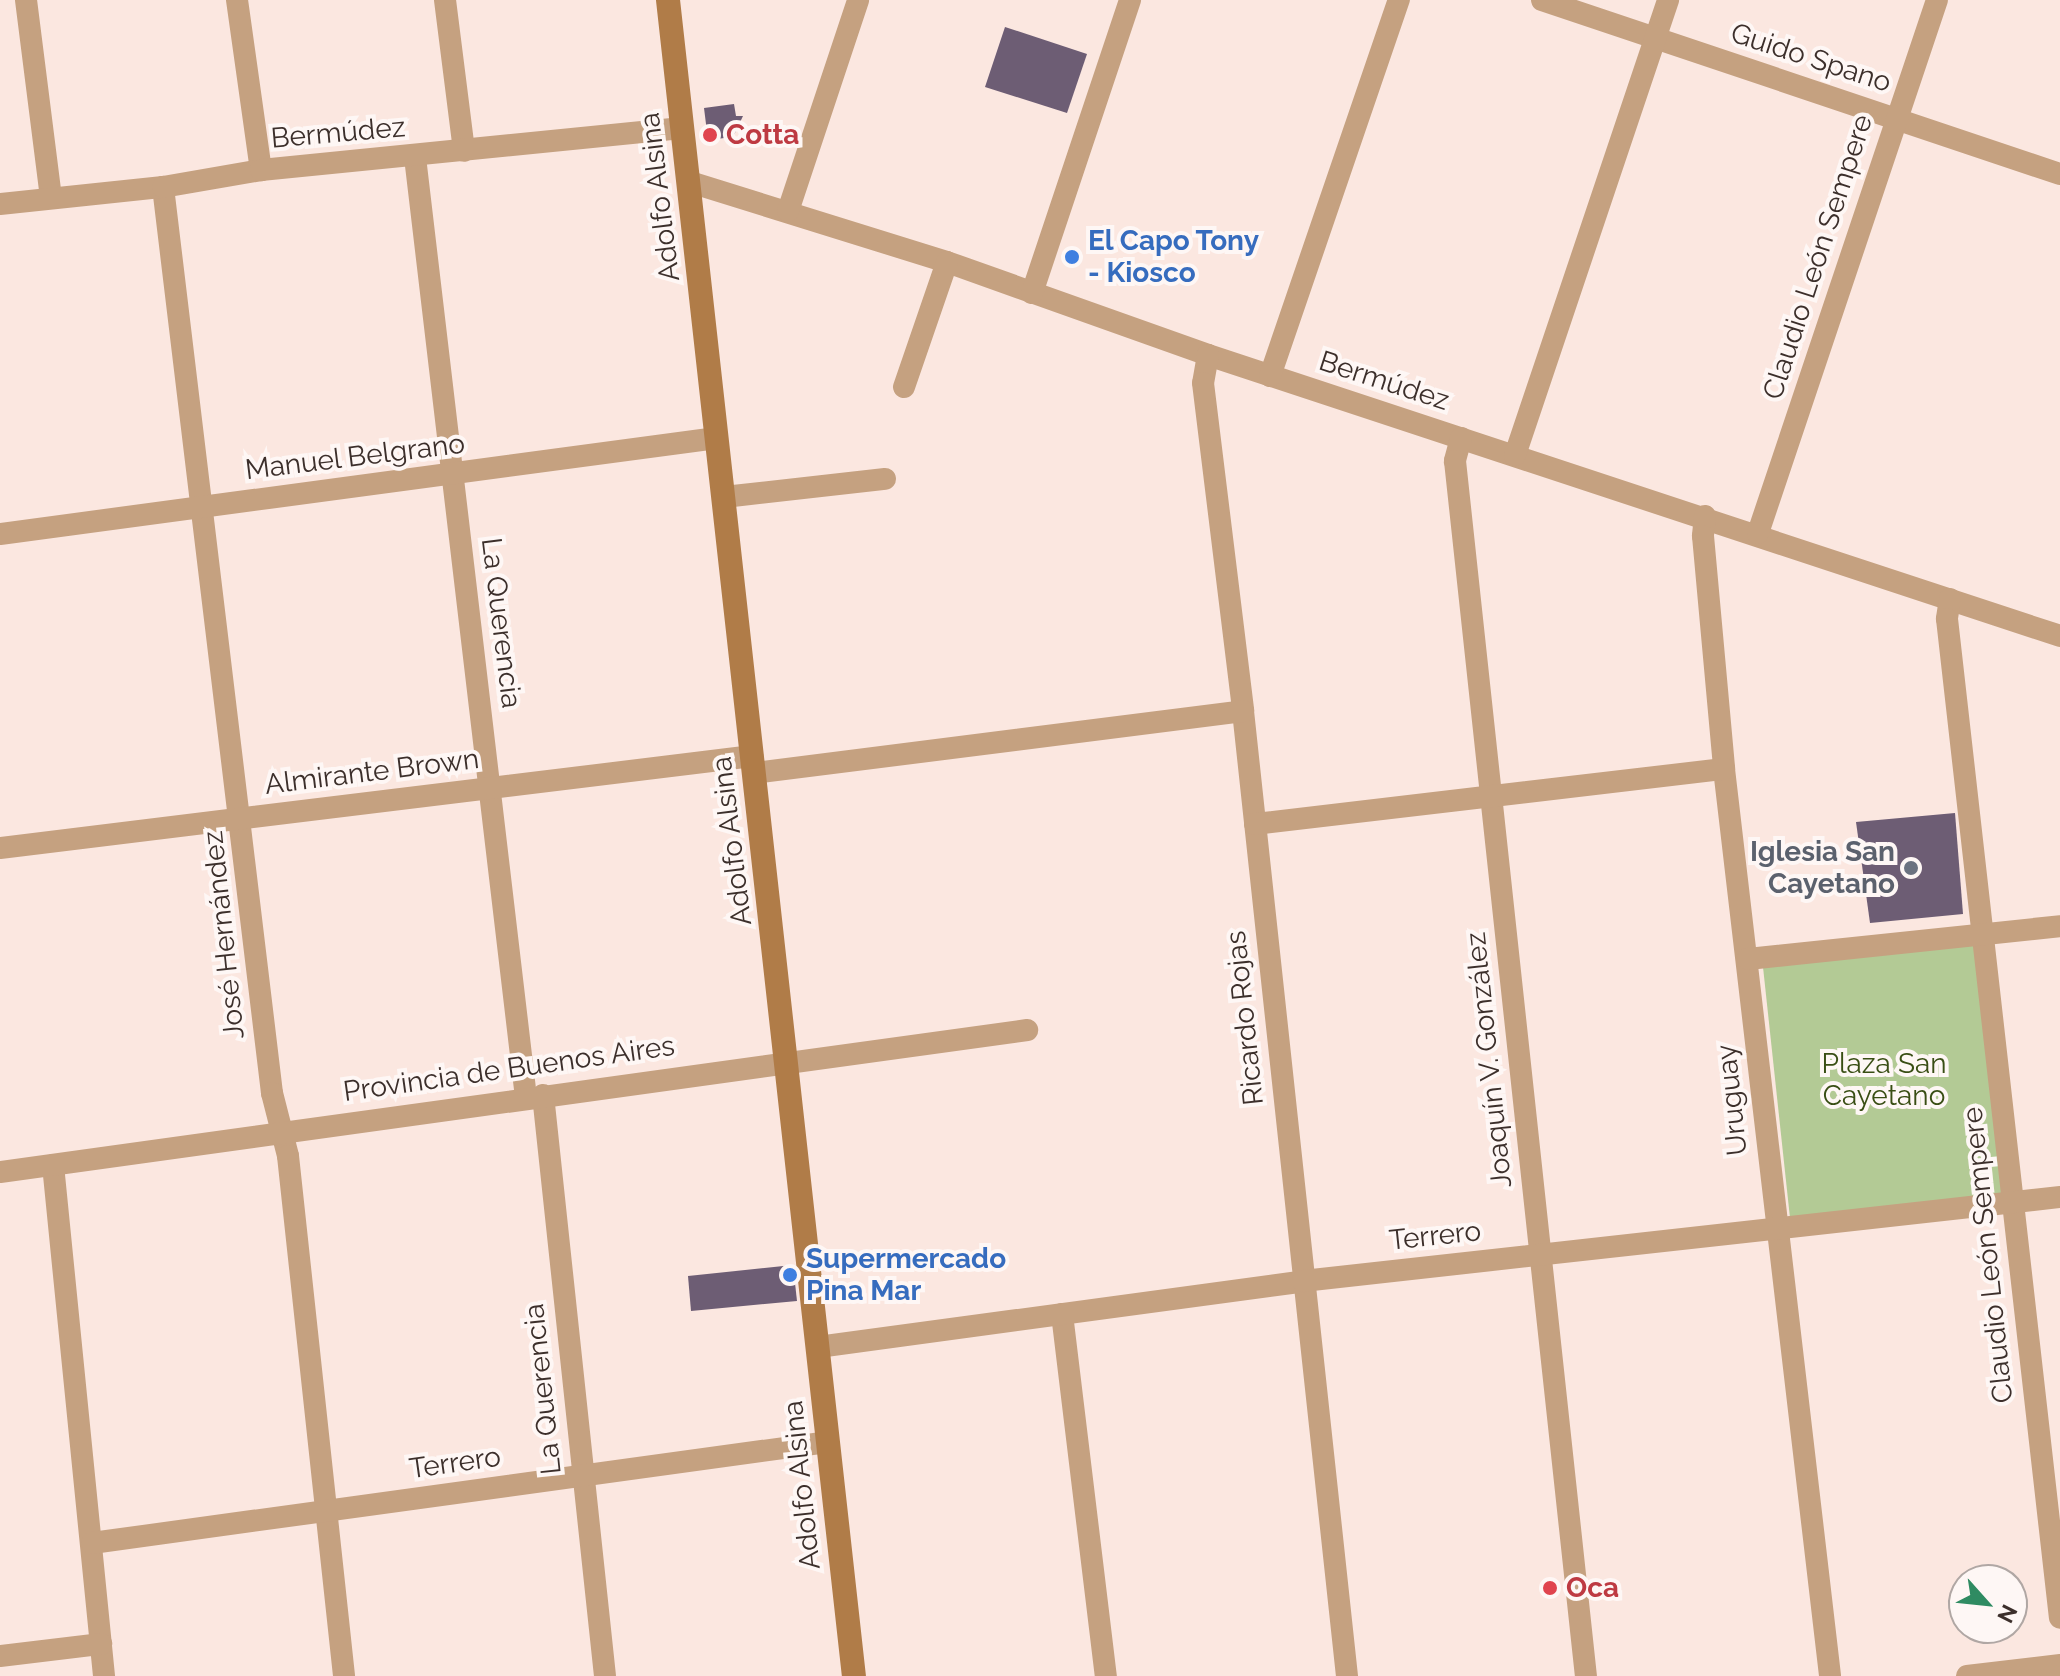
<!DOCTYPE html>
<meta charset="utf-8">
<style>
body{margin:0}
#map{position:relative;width:2060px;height:1676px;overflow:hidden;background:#fbe7e0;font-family:Raleway,sans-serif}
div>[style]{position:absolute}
.green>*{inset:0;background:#b3ca95}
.building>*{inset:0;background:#6d5d74}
.street>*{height:22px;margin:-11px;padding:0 11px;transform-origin:11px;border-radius:11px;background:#c5a180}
.secondary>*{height:24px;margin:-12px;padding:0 12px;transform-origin:12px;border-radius:12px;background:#b07c48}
.dots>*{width:22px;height:22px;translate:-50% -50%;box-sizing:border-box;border:4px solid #fef7f5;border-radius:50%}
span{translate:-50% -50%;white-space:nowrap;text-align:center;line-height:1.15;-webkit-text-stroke:8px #fef7f5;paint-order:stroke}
.street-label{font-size:28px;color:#3c2f2b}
.health-label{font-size:28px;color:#be3a42;font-weight:700}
.left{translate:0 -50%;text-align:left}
.shop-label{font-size:28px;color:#366cbe;font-weight:700}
.worship-label{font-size:28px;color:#5b616d;font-weight:700}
.right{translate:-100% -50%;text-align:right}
.park-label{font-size:28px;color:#394e14}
.north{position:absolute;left:1948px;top:1564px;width:80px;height:80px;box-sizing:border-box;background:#fef7f5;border:2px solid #b0a7a4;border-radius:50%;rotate:117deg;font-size:22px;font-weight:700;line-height:32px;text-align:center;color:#3c2f2b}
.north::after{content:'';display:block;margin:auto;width:28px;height:36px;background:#2f8b62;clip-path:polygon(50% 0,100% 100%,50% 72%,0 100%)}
</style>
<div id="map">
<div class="green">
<div style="clip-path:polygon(1978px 943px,2005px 1194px,1790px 1218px,1763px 967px)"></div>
</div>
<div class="building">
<div style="clip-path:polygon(1005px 27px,1087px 54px,1067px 113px,985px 87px)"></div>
<div style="clip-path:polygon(734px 104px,736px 116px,743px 116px,733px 137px,708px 140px,704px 108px)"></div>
<div style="clip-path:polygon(1955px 813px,1963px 914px,1870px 923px,1856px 822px)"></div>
<div style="clip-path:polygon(793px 1265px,797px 1301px,691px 1311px,688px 1276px)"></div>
</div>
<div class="street">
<div style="left:26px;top:0;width:199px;rotate:82.8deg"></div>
<div style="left:237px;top:0;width:172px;rotate:82deg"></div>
<div style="left:445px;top:0;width:152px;rotate:82.8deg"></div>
<div style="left:1542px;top:0;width:546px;rotate:18.57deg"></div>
<div style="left:415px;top:157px;width:947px;rotate:83.27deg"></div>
<div style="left:690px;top:182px;width:269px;rotate:17.3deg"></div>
<div style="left:947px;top:262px;width:277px;rotate:19.6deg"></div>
<div style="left:1208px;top:355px;width:897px;rotate:18.25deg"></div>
<div style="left:163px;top:187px;width:913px;rotate:83.14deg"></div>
<div style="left:272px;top:1093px;width:65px;rotate:75.7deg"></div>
<div style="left:288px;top:1156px;width:523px;rotate:83.85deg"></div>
<div style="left:0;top:204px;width:164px;rotate:-6deg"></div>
<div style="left:163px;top:187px;width:99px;rotate:-9.8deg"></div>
<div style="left:261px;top:170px;width:423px;rotate:-5.7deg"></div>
<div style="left:788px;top:211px;width:222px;rotate:-71.6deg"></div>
<div style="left:1032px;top:293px;width:309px;rotate:-71.5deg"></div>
<div style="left:1208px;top:355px;width:28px;rotate:100deg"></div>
<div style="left:1203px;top:383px;width:330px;rotate:83deg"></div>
<div style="left:1243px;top:711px;width:971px;rotate:83.85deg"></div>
<div style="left:1270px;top:376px;width:398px;rotate:-71.1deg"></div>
<div style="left:904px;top:387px;width:132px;rotate:-71deg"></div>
<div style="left:1461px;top:438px;width:24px;rotate:105deg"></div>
<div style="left:1455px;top:461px;width:1222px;rotate:83.85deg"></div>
<div style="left:1515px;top:455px;width:480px;rotate:-71.4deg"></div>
<div style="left:724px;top:497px;width:162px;rotate:-6.4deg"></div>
<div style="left:1705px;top:516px;width:20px;rotate:96deg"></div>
<div style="left:1703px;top:536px;width:234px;rotate:84.8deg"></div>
<div style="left:1724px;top:769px;width:913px;rotate:83.33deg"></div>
<div style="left:1758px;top:533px;width:562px;rotate:-71.44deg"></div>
<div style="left:0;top:534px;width:723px;rotate:-7.63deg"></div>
<div style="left:1950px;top:599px;width:20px;rotate:99deg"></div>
<div style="left:1947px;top:619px;width:1005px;rotate:83.55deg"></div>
<div style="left:754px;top:773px;width:493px;rotate:-7.2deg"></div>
<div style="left:1255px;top:824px;width:472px;rotate:-6.7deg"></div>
<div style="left:0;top:848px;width:758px;rotate:-6.97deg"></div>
<div style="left:1748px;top:959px;width:314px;rotate:-6deg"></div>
<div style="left:543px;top:1095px;width:584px;rotate:83.91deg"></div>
<div style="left:53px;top:1165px;width:514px;rotate:84.3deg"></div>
<div style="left:0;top:1172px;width:1037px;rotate:-7.87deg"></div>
<div style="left:1062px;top:1314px;width:365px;rotate:83.1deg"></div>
<div style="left:818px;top:1347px;width:489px;rotate:-7.7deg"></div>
<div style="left:1303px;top:1281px;width:762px;rotate:-6.33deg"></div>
<div style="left:92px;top:1543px;width:742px;rotate:-7.82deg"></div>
<div style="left:0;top:1656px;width:102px;rotate:-6.8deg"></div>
<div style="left:1967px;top:1676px;width:94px;rotate:-6.7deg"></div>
</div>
<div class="secondary">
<div style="left:668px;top:0;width:1686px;rotate:83.67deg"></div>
</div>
<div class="dots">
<div style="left:710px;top:135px;background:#e0444e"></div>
<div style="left:1072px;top:257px;background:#3f7fe0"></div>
<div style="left:1911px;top:868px;background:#6b7280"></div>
<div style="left:790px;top:1275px;background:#3f7fe0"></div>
<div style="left:1550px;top:1588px;background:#e0444e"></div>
</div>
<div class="street-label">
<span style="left:1811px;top:58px;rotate:18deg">Guido Spano</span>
<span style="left:338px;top:133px;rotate:-5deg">Bermúdez</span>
<span style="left:660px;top:197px;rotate:-97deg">Adolfo Alsina</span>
<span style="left:1818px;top:257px;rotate:-72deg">Claudio León Sempere</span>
<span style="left:1384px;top:381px;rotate:18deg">Bermúdez</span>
<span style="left:355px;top:457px;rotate:-7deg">Manuel Belgrano</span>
<span style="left:501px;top:623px;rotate:83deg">La Querencia</span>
<span style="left:372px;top:772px;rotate:-7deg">Almirante Brown</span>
<span style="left:732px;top:841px;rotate:-97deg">Adolfo Alsina</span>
<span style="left:224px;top:935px;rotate:-96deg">José Hernández</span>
<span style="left:1245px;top:1018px;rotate:-96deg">Ricardo Rojas</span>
<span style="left:1489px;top:1060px;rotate:-96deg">Joaquín V. González</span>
<span style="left:509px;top:1069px;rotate:-8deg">Provincia de Buenos Aires</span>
<span style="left:1732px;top:1100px;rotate:-96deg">Uruguay</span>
<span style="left:1435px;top:1236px;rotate:-6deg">Terrero</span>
<span style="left:1988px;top:1255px;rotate:-96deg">Claudio León Sempere</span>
<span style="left:543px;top:1389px;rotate:-96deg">La Querencia</span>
<span style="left:455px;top:1463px;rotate:-8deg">Terrero</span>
<span style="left:802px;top:1485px;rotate:-96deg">Adolfo Alsina</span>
</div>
<div class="health-label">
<span class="left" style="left:726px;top:135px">Cotta</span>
<span class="left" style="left:1566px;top:1588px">Oca</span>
</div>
<div class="shop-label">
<span class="left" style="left:1088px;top:257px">El Capo Tony<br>- Kiosco</span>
<span class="left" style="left:806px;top:1275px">Supermercado<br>Pina Mar</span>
</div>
<div class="worship-label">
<span class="right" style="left:1895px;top:868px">Iglesia San<br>Cayetano</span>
</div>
<div class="park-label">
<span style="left:1884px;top:1080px">Plaza San<br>Cayetano</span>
</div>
<div class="north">N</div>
</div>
